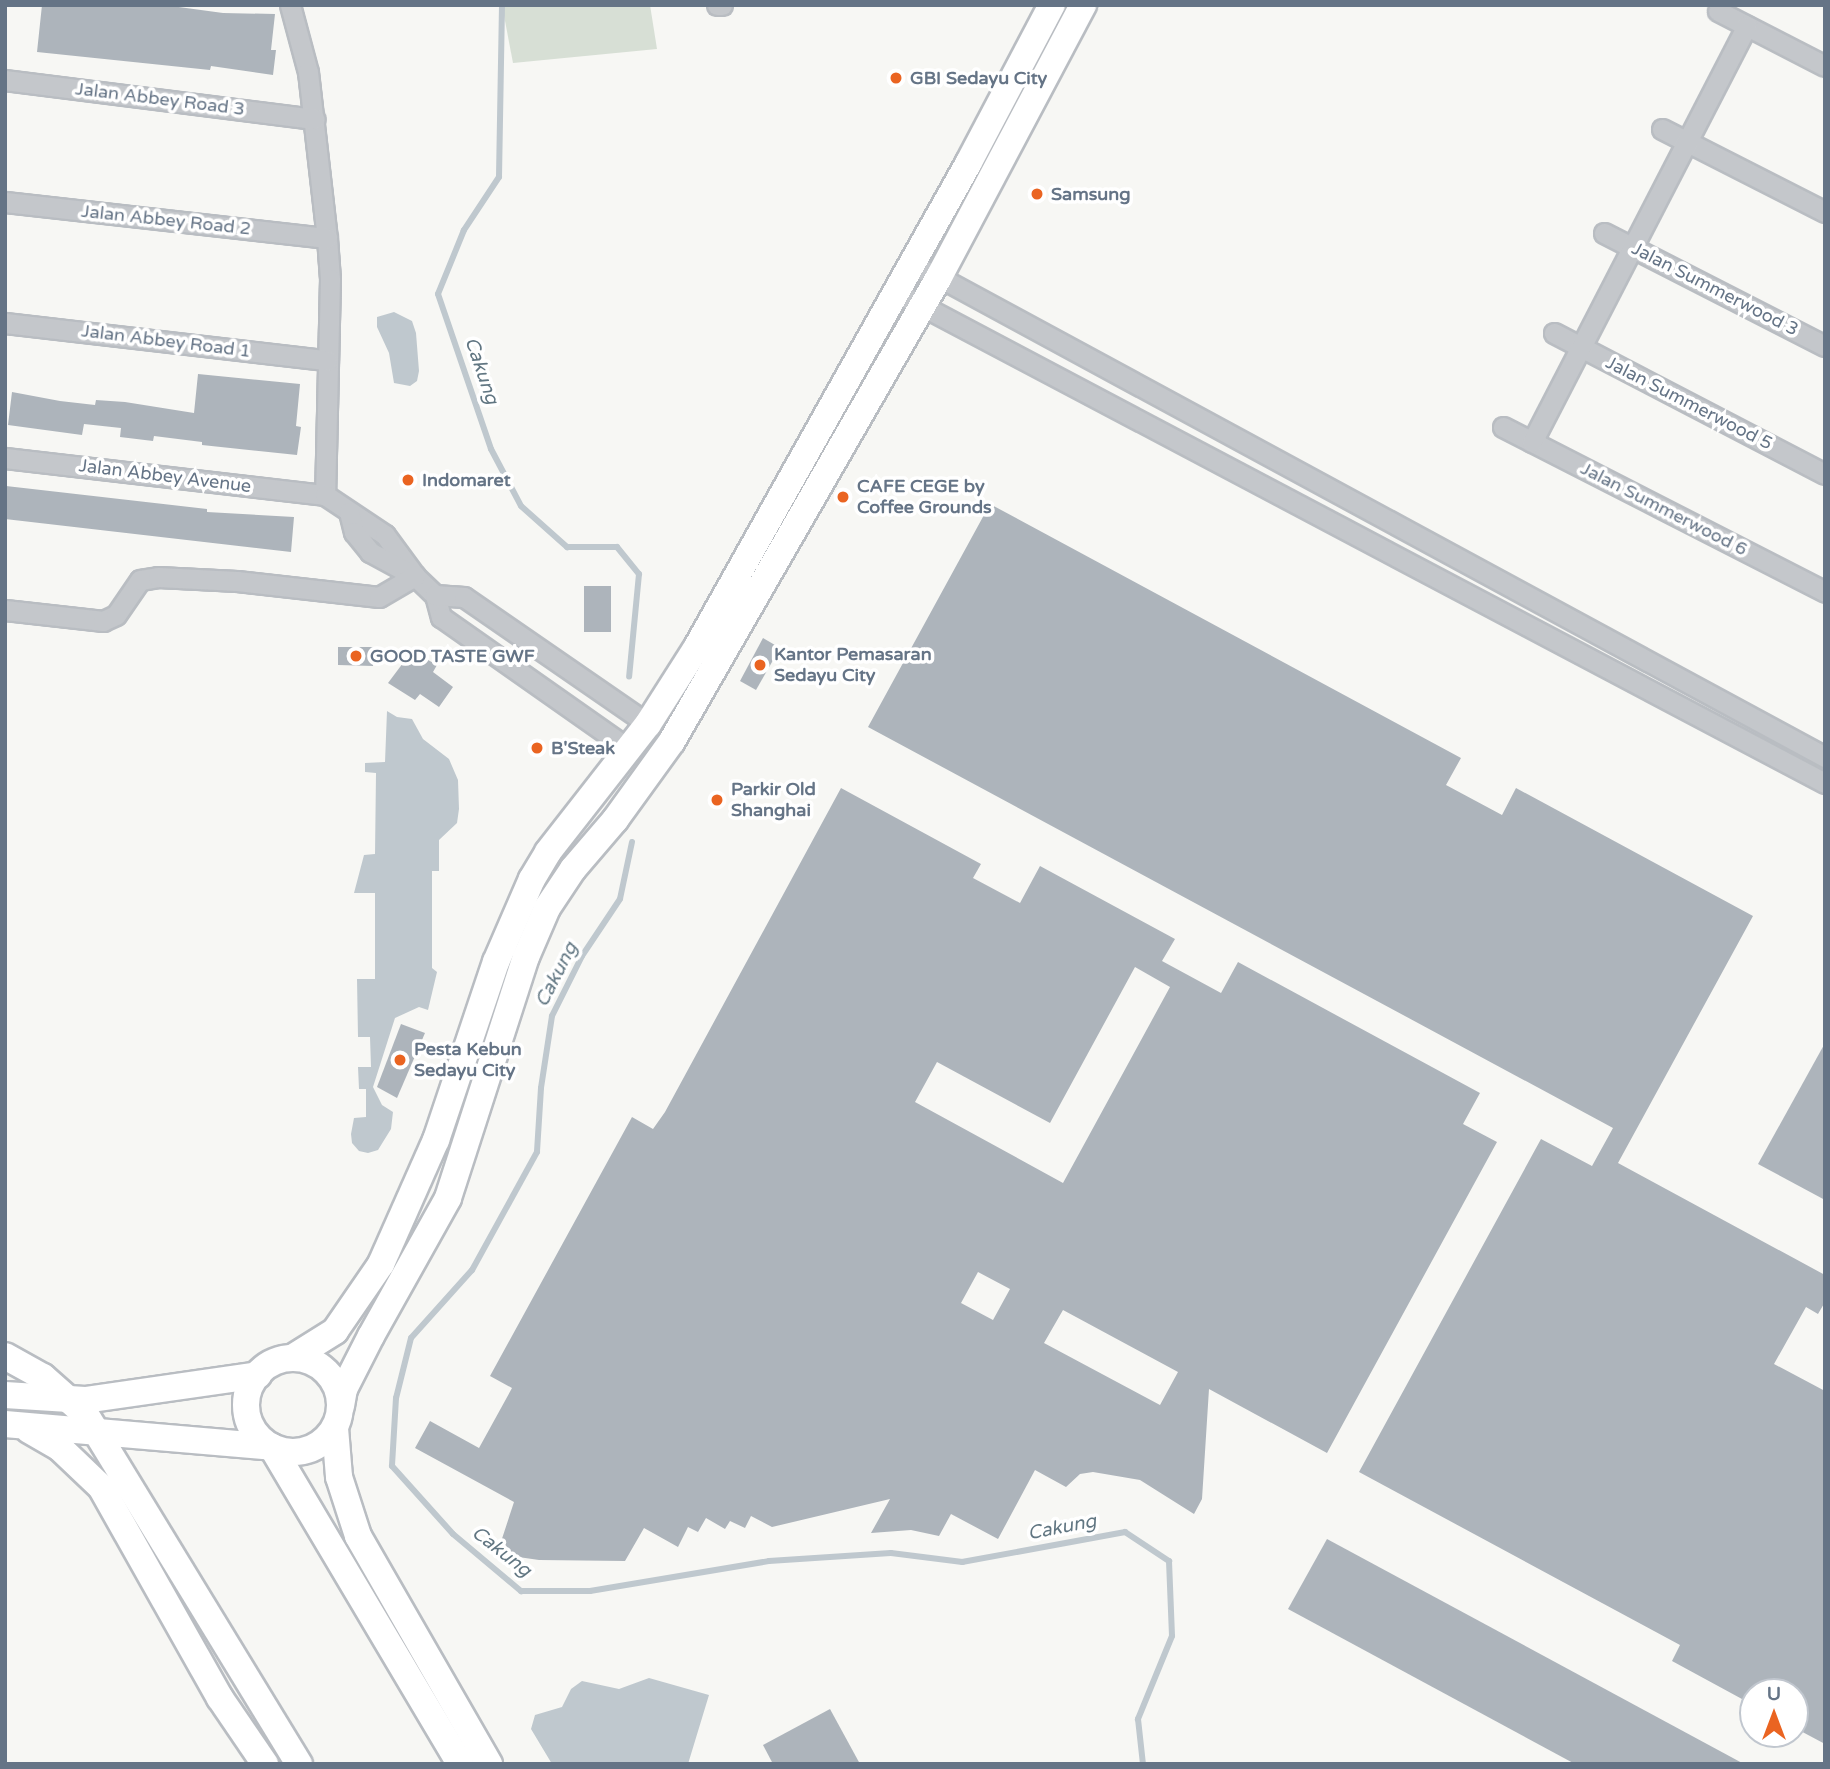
<!DOCTYPE html>
<style>
body{margin:0}
#map{position:relative;width:1830px;height:1769px;overflow:hidden;background:#f7f7f4;font-family:"Varela Round",sans-serif}
div>[style]{position:absolute}
.green>*{inset:0;background:#d7dfd5}
.water>*{inset:0;background:#bfc8ce}
.stream>*{height:6px;margin:-3px;padding:0 3px;transform-origin:3px;border-radius:3px;background:#bfc8ce}
.building>*{inset:0;background:#adb4bb}
.roads{filter:drop-shadow(2px 0 #b9bdc2) drop-shadow(-2px 0 #b9bdc2) drop-shadow(0 2px #b9bdc2) drop-shadow(0 -2px #b9bdc2)}
.street>*{height:19px;margin:-9.5px;padding:0 9.5px;transform-origin:9.5px;border-radius:9.5px;background:#c4c7cb}
.secondary>*{height:26px;margin:-13px;padding:0 13px;transform-origin:13px;border-radius:13px;background:#fff}
.secondary>.ring{margin:-13px;padding:0;box-sizing:content-box;background:none;border:26px solid #fff;border-radius:50%}
.dots>*{width:19px;height:19px;translate:-50% -50%;box-sizing:border-box;border:4px solid #fff;border-radius:50%}
span{translate:-50% -50%;white-space:nowrap;text-align:center;line-height:1.15;-webkit-text-stroke:7px #fff;paint-order:stroke}
.poi-label{font-size:18px;color:#657486;font-weight:700}
.left{translate:0 -50%;text-align:left}
.street-label{font-size:18px;color:#657486}
.water-label{font-size:19px;color:#617682;font-style:italic}
.frame{position:absolute;inset:0;border:7px solid #657486;pointer-events:none}
.north{position:absolute;left:1739px;top:1678px;width:70px;height:70px;box-sizing:border-box;background:#fff;border:2px solid #c1c7cf;border-radius:50%;rotate:0deg;font-size:19px;font-weight:700;line-height:28px;text-align:center;color:#657486}
.north::after{content:'';display:block;margin:auto;width:24px;height:32px;background:#ea6421;clip-path:polygon(50% 0,100% 100%,50% 72%,0 100%)}
</style>
<div id="map">
<div class="green">
<div style="clip-path:polygon(502px 5px,650px 5px,657px 49px,513px 63px)"></div>
</div>
<div class="water">
<div style="clip-path:polygon(394px 312px,412px 321px,416px 333px,419px 371px,417px 381px,410px 386px,394px 383px,389px 353px,377px 327px,377px 317px)"></div>
<div style="clip-path:polygon(387px 711px,397px 717px,412px 719px,423px 739px,449px 759px,458px 780px,459px 809px,457px 823px,439px 840px,439px 871px,432px 871px,432px 968px,437px 972px,428px 1010px,419px 1007px,395px 1018px,373px 1087px,382px 1105px,393px 1112px,391px 1129px,378px 1150px,368px 1153px,359px 1151px,352px 1143px,351px 1134px,354px 1118px,366px 1117px,366px 1089px,359px 1089px,358px 1067px,371px 1067px,370px 1037px,358px 1037px,357px 979px,375px 979px,375px 893px,354px 893px,364px 855px,375px 854px,376px 773px,365px 772px,365px 763px,385px 762px)"></div>
<div style="clip-path:polygon(649px 1678px,709px 1695px,688px 1764px,552px 1764px,531px 1729px,535px 1715px,562px 1707px,571px 1689px,582px 1681px,619px 1689px)"></div>
</div>
<div class="stream">
<div style="left:502px;top:5px;width:172px;rotate:91deg"></div>
<div style="left:499px;top:177px;width:64px;rotate:123.4deg"></div>
<div style="left:464px;top:230px;width:69px;rotate:112.1deg"></div>
<div style="left:438px;top:294px;width:164px;rotate:71.1deg"></div>
<div style="left:491px;top:449px;width:64px;rotate:62.2deg"></div>
<div style="left:521px;top:506px;width:62px;rotate:41.7deg"></div>
<div style="left:567px;top:547px;width:50px"></div>
<div style="left:617px;top:547px;width:35px;rotate:51deg"></div>
<div style="left:639px;top:574px;width:103px;rotate:95.5deg"></div>
<div style="left:632px;top:842px;width:58px;rotate:101.9deg"></div>
<div style="left:620px;top:899px;width:69px;rotate:123.7deg"></div>
<div style="left:582px;top:956px;width:67px;rotate:116.6deg"></div>
<div style="left:552px;top:1016px;width:73px;rotate:98.7deg"></div>
<div style="left:541px;top:1088px;width:64px;rotate:93.6deg"></div>
<div style="left:537px;top:1152px;width:135px;rotate:118.8deg"></div>
<div style="left:472px;top:1270px;width:91px;rotate:131.9deg"></div>
<div style="left:411px;top:1338px;width:62px;rotate:104deg"></div>
<div style="left:396px;top:1398px;width:68px;rotate:93.4deg"></div>
<div style="left:392px;top:1466px;width:91px;rotate:48.1deg"></div>
<div style="left:453px;top:1534px;width:89px;rotate:40deg"></div>
<div style="left:521px;top:1591px;width:69px"></div>
<div style="left:590px;top:1591px;width:181px;rotate:-9.5deg"></div>
<div style="left:769px;top:1561px;width:122px;rotate:-3.8deg"></div>
<div style="left:891px;top:1553px;width:72px;rotate:7.2deg"></div>
<div style="left:962px;top:1562px;width:166px;rotate:-10.4deg"></div>
<div style="left:1125px;top:1532px;width:53px;rotate:33.4deg"></div>
<div style="left:1169px;top:1561px;width:75px;rotate:87.7deg"></div>
<div style="left:1172px;top:1636px;width:90px;rotate:112.3deg"></div>
<div style="left:1138px;top:1719px;width:45px;rotate:83.7deg"></div>
</div>
<div class="building">
<div style="clip-path:polygon(42px 5px,164px 5px,223px 13px,275px 14px,271px 50px,276px 50px,273px 75px,211px 66px,210px 70px,37px 52px)"></div>
<div style="clip-path:polygon(198px 374px,300px 384px,296px 426px,301px 427px,297px 455px,202px 445px,202px 442px,154px 436px,153px 441px,120px 437px,121px 428px,84px 424px,82px 435px,8px 425px,12px 392px,60px 401px,95px 405px,96px 400px,125px 402px,194px 413px)"></div>
<div style="clip-path:polygon(6px 486px,207px 509px,207px 512px,294px 517px,291px 552px,5px 519px)"></div>
<div style="clip-path:polygon(990px 504px,1461px 758px,1446px 785px,1502px 815px,1516px 788px,1753px 916px,1618px 1163px,1825px 1275px,1825px 1302px,1818px 1314px,1806px 1307px,1774px 1364px,1825px 1391px,1825px 1744px,1795px 1728px,1795px 1692px,1753px 1692px,1753px 1705px,1672px 1661px,1680px 1645px,1359px 1472px,1541px 1139px,1592px 1166px,1613px 1128px,868px 727px)"></div>
<div style="clip-path:polygon(584px 586px,611px 586px,611px 632px,584px 632px)"></div>
<div style="clip-path:polygon(763px 638px,780px 648px,756px 690px,740px 681px)"></div>
<div style="clip-path:polygon(338px 647px,373px 647px,373px 666px,338px 665px)"></div>
<div style="clip-path:polygon(412px 651px,437px 665px,433px 672px,453px 687px,439px 707px,420px 694px,415px 700px,388px 683px)"></div>
<div style="clip-path:polygon(evenodd,841px 788px,981px 864px,973px 878px,1020px 903px,1040px 866px,1175px 939px,1162px 961px,1221px 993px,1238px 962px,1480px 1093px,1463px 1124px,1497px 1142px,1327px 1453px,1209px 1389px,1202px 1499px,1194px 1514px,1140px 1480px,1093px 1472px,1080px 1474px,1066px 1487px,1035px 1470px,998px 1539px,951px 1514px,939px 1536px,911px 1530px,871px 1533px,890px 1499px,772px 1527px,751px 1516px,745px 1528px,730px 1521px,725px 1529px,706px 1518px,698px 1532px,688px 1527px,678px 1547px,644px 1528px,625px 1561px,539px 1560px,497px 1554px,514px 1502px,415px 1448px,430px 1421px,479px 1448px,512px 1388px,490px 1376px,632px 1117px,653px 1129px,665px 1112px,841px 788px,1135px 967px,1170px 987px,1063px 1183px,915px 1102px,937px 1062px,1050px 1123px,1135px 967px,841px 788px,978px 1272px,1010px 1289px,993px 1320px,961px 1303px,978px 1272px,841px 788px,1063px 1310px,1178px 1372px,1160px 1405px,1044px 1343px,1063px 1310px)"></div>
<div style="clip-path:polygon(401px 1024px,425px 1033px,397px 1098px,377px 1087px)"></div>
<div style="clip-path:polygon(1825px 1043px,1825px 1200px,1758px 1164px)"></div>
<div style="clip-path:polygon(1327px 1539px,1744px 1764px,1575px 1764px,1288px 1609px)"></div>
<div style="clip-path:polygon(830px 1709px,860px 1764px,773px 1764px,763px 1745px)"></div>
</div>
<div class="roads">
<div class="street">
<div style="left:290px;top:5px;width:69px;rotate:75deg"></div>
<div style="left:308px;top:72px;width:167px;rotate:83.5deg"></div>
<div style="left:327px;top:238px;width:41px;rotate:85.8deg"></div>
<div style="left:330px;top:279px;width:216px;rotate:91.3deg"></div>
<div style="left:717px;top:5px;width:5px"></div>
<div style="left:1718px;top:11px;width:120px;rotate:27.2deg"></div>
<div style="left:5px;top:80px;width:312px;rotate:7.2deg"></div>
<div style="left:1662px;top:129px;width:183px;rotate:27deg"></div>
<div style="left:5px;top:202px;width:324px;rotate:6.4deg"></div>
<div style="left:1604px;top:233px;width:248px;rotate:27.1deg"></div>
<div style="left:912px;top:265px;width:30px;rotate:24deg"></div>
<div style="left:939px;top:277px;width:1008px;rotate:28.45deg"></div>
<div style="left:896px;top:292px;width:1051px;rotate:27.86deg"></div>
<div style="left:5px;top:323px;width:324px;rotate:6.6deg"></div>
<div style="left:1554px;top:333px;width:305px;rotate:27.5deg"></div>
<div style="left:1503px;top:427px;width:362px;rotate:27.1deg"></div>
<div style="left:1532px;top:442px;width:468px;rotate:-62.7deg"></div>
<div style="left:5px;top:458px;width:322px;rotate:6.6deg"></div>
<div style="left:325px;top:495px;width:72px;rotate:33.7deg"></div>
<div style="left:385px;top:535px;width:51px;rotate:53.8deg"></div>
<div style="left:415px;top:576px;width:28px;rotate:44deg"></div>
<div style="left:435px;top:595px;width:23px;rotate:75deg"></div>
<div style="left:441px;top:617px;width:230px;rotate:35.1deg"></div>
<div style="left:349px;top:512px;width:21px;rotate:76deg"></div>
<div style="left:354px;top:532px;width:26px;rotate:51deg"></div>
<div style="left:370px;top:552px;width:44px;rotate:28.3deg"></div>
<div style="left:435px;top:595px;width:29px;rotate:4deg"></div>
<div style="left:464px;top:597px;width:224px;rotate:34.6deg"></div>
<div style="left:5px;top:610px;width:99px;rotate:6.4deg"></div>
<div style="left:103px;top:621px;width:14px;rotate:-25deg"></div>
<div style="left:116px;top:615px;width:42px;rotate:-55.6deg"></div>
<div style="left:140px;top:580px;width:18px;rotate:-9deg"></div>
<div style="left:158px;top:577px;width:79px;rotate:2.9deg"></div>
<div style="left:237px;top:581px;width:143px;rotate:6.4deg"></div>
<div style="left:379px;top:597px;width:42px;rotate:-30.3deg"></div>
</div>
<div class="secondary">
<div style="left:5px;top:1356px;width:43px;rotate:28.9deg"></div>
<div style="left:43px;top:1377px;width:57px;rotate:41.5deg"></div>
<div style="left:86px;top:1415px;width:409px;rotate:58.6deg"></div>
<div style="left:292px;top:1358px;width:51px;rotate:-32.1deg"></div>
<div style="left:335px;top:1331px;width:81px;rotate:-55.5deg"></div>
<div style="left:381px;top:1264px;width:136px;rotate:-66.1deg"></div>
<div style="left:436px;top:1140px;width:188px;rotate:-71.4deg"></div>
<div style="left:496px;top:962px;width:90px;rotate:-66.6deg"></div>
<div style="left:532px;top:879px;width:31px;rotate:-59deg"></div>
<div style="left:548px;top:852px;width:162px;rotate:-52deg"></div>
<div style="left:648px;top:724px;width:91px;rotate:-57.5deg"></div>
<div style="left:697px;top:647px;width:554px;rotate:-60.7deg"></div>
<div style="left:968px;top:164px;width:180px;rotate:-62.2deg"></div>
<div class="ring" style="left:246px;top:1358px;width:68px;height:68px"></div>
<div style="left:5px;top:1395px;width:80px;rotate:3.6deg"></div>
<div style="left:85px;top:1400px;width:175px;rotate:-8.2deg"></div>
<div style="left:341px;top:1406px;width:17px;rotate:-80deg"></div>
<div style="left:344px;top:1389px;width:59px;rotate:-63deg"></div>
<div style="left:371px;top:1336px;width:158px;rotate:-60.8deg"></div>
<div style="left:448px;top:1198px;width:253px;rotate:-72.1deg"></div>
<div style="left:526px;top:957px;width:53px;rotate:-66.8deg"></div>
<div style="left:547px;top:908px;width:47px;rotate:-56.3deg"></div>
<div style="left:573px;top:869px;width:65px;rotate:-49.4deg"></div>
<div style="left:615px;top:820px;width:97px;rotate:-54.2deg"></div>
<div style="left:672px;top:741px;width:535px;rotate:-60.08deg"></div>
<div style="left:939px;top:277px;width:308px;rotate:-62.1deg"></div>
<div style="left:5px;top:1424px;width:268px;rotate:4.9deg"></div>
<div style="left:272px;top:1447px;width:369px;rotate:59.3deg"></div>
<div style="left:335px;top:1428px;width:49px;rotate:85.3deg"></div>
<div style="left:339px;top:1477px;width:62px;rotate:72.1deg"></div>
<div style="left:358px;top:1536px;width:263px;rotate:60.1deg"></div>
<div style="left:29px;top:1430px;width:36px;rotate:30deg"></div>
<div style="left:60px;top:1448px;width:57px;rotate:43.6deg"></div>
<div style="left:101px;top:1487px;width:242px;rotate:60.6deg"></div>
<div style="left:220px;top:1698px;width:80px;rotate:55.7deg"></div>
</div>
</div>
<div class="dots">
<div style="left:896px;top:78px;background:#ea6421"></div>
<div style="left:1037px;top:194px;background:#ea6421"></div>
<div style="left:408px;top:480px;background:#ea6421"></div>
<div style="left:843px;top:497px;background:#ea6421"></div>
<div style="left:356px;top:656px;background:#ea6421"></div>
<div style="left:760px;top:665px;background:#ea6421"></div>
<div style="left:537px;top:748px;background:#ea6421"></div>
<div style="left:717px;top:800px;background:#ea6421"></div>
<div style="left:400px;top:1060px;background:#ea6421"></div>
</div>
<div class="poi-label">
<span class="left" style="left:910px;top:78px">GBI Sedayu City</span>
<span class="left" style="left:1051px;top:194px">Samsung</span>
<span class="left" style="left:422px;top:480px">Indomaret</span>
<span class="left" style="left:857px;top:497px">CAFE CEGE by<br>Coffee Grounds</span>
<span class="left" style="left:774px;top:665px">Kantor Pemasaran<br>Sedayu City</span>
<span class="left" style="left:370px;top:656px">GOOD TASTE GWF</span>
<span class="left" style="left:551px;top:748px">B'Steak</span>
<span class="left" style="left:731px;top:800px">Parkir Old<br>Shanghai</span>
<span class="left" style="left:414px;top:1060px">Pesta Kebun<br>Sedayu City</span>
</div>
<div class="street-label">
<span style="left:160px;top:99px;rotate:7deg">Jalan Abbey Road 3</span>
<span style="left:166px;top:220px;rotate:6deg">Jalan Abbey Road 2</span>
<span style="left:1715px;top:289px;rotate:27deg">Jalan Summerwood 3</span>
<span style="left:166px;top:341px;rotate:7deg">Jalan Abbey Road 1</span>
<span style="left:1689px;top:403px;rotate:27deg">Jalan Summerwood 5</span>
<span style="left:165px;top:476px;rotate:7deg">Jalan Abbey Avenue</span>
<span style="left:1664px;top:509px;rotate:27deg">Jalan Summerwood 6</span>
</div>
<div class="water-label">
<span style="left:481px;top:371px;rotate:71deg">Cakung</span>
<span style="left:557px;top:975px;rotate:-63deg">Cakung</span>
<span style="left:1062px;top:1528px;rotate:-11deg">Cakung</span>
<span style="left:501px;top:1552px;rotate:38deg">Cakung</span>
</div>
<div class="frame"></div>
<div class="north">U</div>
</div>
